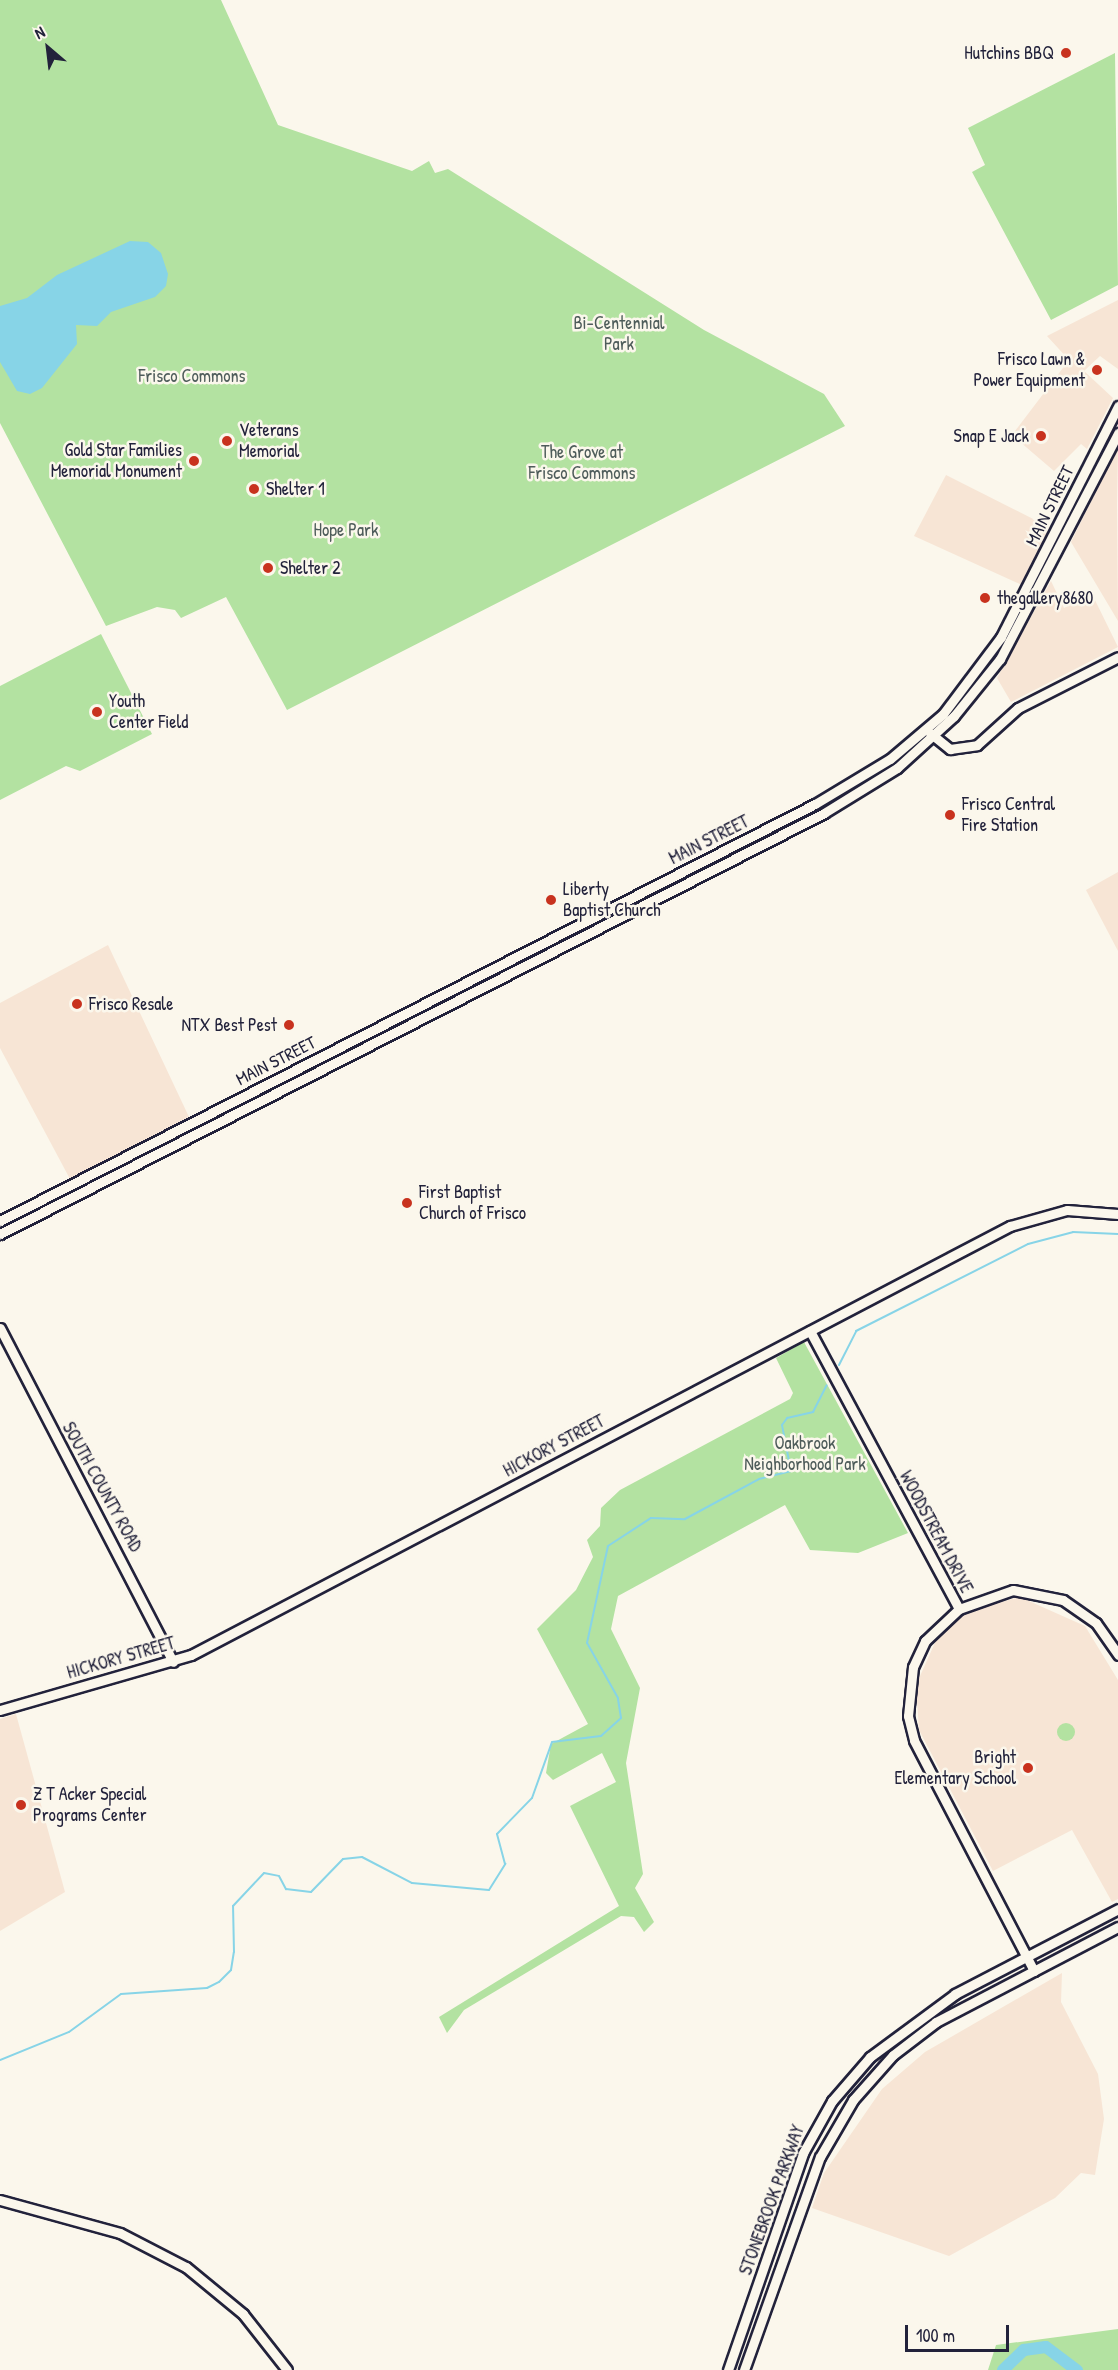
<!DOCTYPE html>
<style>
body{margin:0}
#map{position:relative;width:1118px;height:2370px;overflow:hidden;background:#fbf7ec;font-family:"Patrick Hand",sans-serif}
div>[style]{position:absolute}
.built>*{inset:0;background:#f7e5d5}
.green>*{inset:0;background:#b3e2a1}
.round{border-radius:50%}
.water>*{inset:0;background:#87d4e7}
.stream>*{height:2px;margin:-1px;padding:0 1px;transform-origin:1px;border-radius:1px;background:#87d4e7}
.river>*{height:12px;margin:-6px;padding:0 6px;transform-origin:6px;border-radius:6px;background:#87d4e7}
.roads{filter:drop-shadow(2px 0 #22223b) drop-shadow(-2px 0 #22223b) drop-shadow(0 2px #22223b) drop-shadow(0 -2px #22223b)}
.secondary>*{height:9px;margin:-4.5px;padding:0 4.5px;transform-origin:4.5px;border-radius:4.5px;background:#fbf7ec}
.dots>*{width:16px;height:16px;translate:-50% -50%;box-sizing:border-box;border:3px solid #fbf7ec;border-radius:50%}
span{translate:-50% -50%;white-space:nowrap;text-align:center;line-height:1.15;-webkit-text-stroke:5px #fbf7ec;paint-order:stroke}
.poi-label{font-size:18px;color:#22223b}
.right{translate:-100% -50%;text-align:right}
.left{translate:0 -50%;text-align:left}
.park-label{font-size:18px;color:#4e5c5a}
.street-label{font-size:18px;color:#22223b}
.north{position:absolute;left:18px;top:18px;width:60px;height:60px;-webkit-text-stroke:4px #fbf7ec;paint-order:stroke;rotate:332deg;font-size:16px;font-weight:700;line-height:24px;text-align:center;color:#22223b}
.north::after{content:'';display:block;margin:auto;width:21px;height:27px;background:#22223b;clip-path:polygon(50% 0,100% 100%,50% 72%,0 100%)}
.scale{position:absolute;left:905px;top:2325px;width:104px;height:27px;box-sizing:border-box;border:3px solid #22223b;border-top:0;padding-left:8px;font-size:18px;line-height:21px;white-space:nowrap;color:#22223b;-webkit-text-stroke:4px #fbf7ec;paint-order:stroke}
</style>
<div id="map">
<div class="built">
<div style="clip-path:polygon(1118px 300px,1118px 369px,1100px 356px,1084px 371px,1113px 398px,1087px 449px,1081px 444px,1054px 471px,1012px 435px,1069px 360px,1047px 336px)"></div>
<div style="clip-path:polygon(1118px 447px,1117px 504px,1118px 621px,1071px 542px)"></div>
<div style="clip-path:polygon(946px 475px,1049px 527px,1022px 585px,914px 536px)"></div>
<div style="clip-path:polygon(1051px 581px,1064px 608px,1092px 594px,1118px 647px,1011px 702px,997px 678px)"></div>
<div style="clip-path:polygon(1118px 872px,1118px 951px,1086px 890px)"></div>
<div style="clip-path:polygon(108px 945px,189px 1117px,70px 1179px,0 1048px,0 1003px)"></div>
<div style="clip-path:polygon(1020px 1597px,1085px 1626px,1118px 1680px,1118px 1899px,1112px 1902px,1072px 1830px,993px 1871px,919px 1730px,916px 1685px,938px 1636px,965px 1612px)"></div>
<div style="clip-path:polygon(16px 1714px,65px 1892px,0 1931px,0 1719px)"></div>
<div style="clip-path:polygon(1062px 1973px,1061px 2002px,1098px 2074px,1104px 2119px,1095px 2175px,1081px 2173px,1055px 2198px,949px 2256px,812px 2208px,824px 2173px,882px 2089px,925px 2052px)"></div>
</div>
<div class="green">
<div style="clip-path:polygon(0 0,221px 0,278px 125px,412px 171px,429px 161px,435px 173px,448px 169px,704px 330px,824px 394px,845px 426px,287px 710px,226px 597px,181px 618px,175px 610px,157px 607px,106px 626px,0 423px)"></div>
<div style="clip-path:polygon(1115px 53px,1118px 285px,1051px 320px,972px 172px,985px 165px,968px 128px)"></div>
<div style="clip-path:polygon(101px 634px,152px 734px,80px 771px,66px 766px,0 800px,0 686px)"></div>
<div style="clip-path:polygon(804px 1342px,908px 1533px,858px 1553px,810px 1550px,785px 1505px,618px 1596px,611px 1629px,640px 1688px,626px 1763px,643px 1874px,635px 1888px,654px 1922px,644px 1932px,634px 1917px,621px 1916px,464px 2010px,447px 2033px,439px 2017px,619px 1906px,570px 1806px,616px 1782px,602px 1753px,553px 1780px,546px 1773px,551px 1744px,588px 1724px,537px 1629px,576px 1590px,593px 1557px,587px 1540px,600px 1526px,601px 1508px,620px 1490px,790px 1399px,793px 1393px,776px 1358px)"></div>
<div class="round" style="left:1057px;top:1723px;width:18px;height:18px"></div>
<div style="clip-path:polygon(1118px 2329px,1118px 2370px,988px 2370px,996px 2345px)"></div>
</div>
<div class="water">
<div style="clip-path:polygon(130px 241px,148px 242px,161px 253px,168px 274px,166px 286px,155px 297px,111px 312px,97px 326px,76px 325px,77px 344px,42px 388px,30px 394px,17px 391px,0 362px,0 306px,27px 298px,57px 275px)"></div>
</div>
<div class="stream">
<div style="left:839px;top:1365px;width:38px;rotate:-63deg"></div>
<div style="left:856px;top:1331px;width:193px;rotate:-26.8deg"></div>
<div style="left:1028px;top:1244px;width:47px;rotate:-14.9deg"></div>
<div style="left:1073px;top:1232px;width:45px;rotate:2.5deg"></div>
<div style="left:0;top:2060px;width:74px;rotate:-22.1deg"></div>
<div style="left:69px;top:2032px;width:64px;rotate:-36.2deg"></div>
<div style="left:121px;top:1994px;width:86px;rotate:-4deg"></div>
<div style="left:207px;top:1988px;width:13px;rotate:-27deg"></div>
<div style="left:219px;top:1982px;width:17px;rotate:-45deg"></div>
<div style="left:231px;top:1970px;width:18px;rotate:-81deg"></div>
<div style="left:234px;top:1952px;width:46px;rotate:-91.2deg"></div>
<div style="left:233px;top:1906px;width:45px;rotate:-46.8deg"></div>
<div style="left:264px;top:1873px;width:15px;rotate:11deg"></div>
<div style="left:279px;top:1876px;width:15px;rotate:62deg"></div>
<div style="left:286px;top:1889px;width:25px;rotate:7deg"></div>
<div style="left:311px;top:1892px;width:46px;rotate:-45.9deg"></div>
<div style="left:343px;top:1859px;width:19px;rotate:-6deg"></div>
<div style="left:362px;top:1857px;width:56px;rotate:27.5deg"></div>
<div style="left:412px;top:1883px;width:77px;rotate:5.2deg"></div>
<div style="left:489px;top:1890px;width:31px;rotate:-58deg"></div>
<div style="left:505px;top:1864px;width:31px;rotate:-105deg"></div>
<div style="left:497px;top:1834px;width:50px;rotate:-45.8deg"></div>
<div style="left:532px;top:1798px;width:59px;rotate:-70.3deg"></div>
<div style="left:552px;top:1742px;width:49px;rotate:-7deg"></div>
<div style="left:601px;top:1736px;width:27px;rotate:-42deg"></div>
<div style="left:621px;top:1718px;width:20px;rotate:-99deg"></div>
<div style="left:618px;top:1698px;width:63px;rotate:-119.4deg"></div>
<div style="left:587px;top:1643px;width:99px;rotate:-77.8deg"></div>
<div style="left:608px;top:1546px;width:51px;rotate:-33.1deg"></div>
<div style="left:651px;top:1518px;width:34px;rotate:2deg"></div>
<div style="left:685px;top:1519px;width:84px;rotate:-28.4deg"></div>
<div style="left:759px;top:1479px;width:33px;rotate:-14deg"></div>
<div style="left:791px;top:1471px;width:47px;rotate:-101.1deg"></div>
<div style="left:782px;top:1425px;width:9px;rotate:-54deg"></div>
<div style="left:787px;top:1418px;width:27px;rotate:-13deg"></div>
<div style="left:813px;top:1412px;width:30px;rotate:-63deg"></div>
</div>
<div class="river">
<div style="left:1003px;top:2370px;width:29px;rotate:-44deg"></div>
<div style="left:1024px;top:2350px;width:22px;rotate:-8deg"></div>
<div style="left:1046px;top:2347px;width:39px;rotate:37deg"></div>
</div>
<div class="roads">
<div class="secondary">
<div style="left:930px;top:733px;width:26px;rotate:39deg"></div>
<div style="left:950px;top:749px;width:27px;rotate:-8deg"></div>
<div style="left:977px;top:745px;width:55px;rotate:-42.1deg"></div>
<div style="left:1018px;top:708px;width:112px;rotate:-27deg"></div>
<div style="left:0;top:1221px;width:915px;rotate:-27.1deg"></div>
<div style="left:815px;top:804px;width:87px;rotate:-31deg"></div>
<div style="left:890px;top:759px;width:70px;rotate:-40.3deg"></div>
<div style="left:943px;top:714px;width:96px;rotate:-53deg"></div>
<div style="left:1001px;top:637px;width:259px;rotate:-63.1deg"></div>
<div style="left:0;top:1234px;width:925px;rotate:-27.06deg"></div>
<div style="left:824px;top:813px;width:86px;rotate:-31.7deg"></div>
<div style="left:897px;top:768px;width:77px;rotate:-42.4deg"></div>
<div style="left:954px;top:716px;width:73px;rotate:-51.1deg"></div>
<div style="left:1000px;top:659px;width:255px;rotate:-62.4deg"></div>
<div style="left:0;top:1328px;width:376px;rotate:62.6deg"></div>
<div style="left:810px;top:1331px;width:315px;rotate:61.8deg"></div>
<div style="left:0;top:1710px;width:199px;rotate:-16.1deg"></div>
<div style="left:191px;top:1655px;width:925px;rotate:-27.65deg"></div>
<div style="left:1010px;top:1226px;width:59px;rotate:-15.7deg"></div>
<div style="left:1067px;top:1210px;width:51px;rotate:4.5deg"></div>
<div style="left:1034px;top:1971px;width:260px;rotate:-117.5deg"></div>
<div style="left:914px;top:1740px;width:25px;rotate:-104deg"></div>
<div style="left:908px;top:1716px;width:49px;rotate:-84.2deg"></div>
<div style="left:913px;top:1667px;width:29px;rotate:-65deg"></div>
<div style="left:925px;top:1641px;width:47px;rotate:-43.3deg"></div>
<div style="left:959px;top:1609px;width:57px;rotate:-19.4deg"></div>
<div style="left:1013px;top:1590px;width:51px;rotate:11.3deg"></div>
<div style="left:1063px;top:1600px;width:40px;rotate:34.9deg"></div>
<div style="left:1096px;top:1623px;width:39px;rotate:55deg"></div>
<div style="left:0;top:2200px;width:124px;rotate:15.4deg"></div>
<div style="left:120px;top:2233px;width:74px;rotate:27.3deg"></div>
<div style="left:186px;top:2267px;width:74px;rotate:39.5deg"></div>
<div style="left:243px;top:2314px;width:71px;rotate:51.8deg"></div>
<div style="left:728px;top:2370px;width:230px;rotate:-70.9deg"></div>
<div style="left:803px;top:2153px;width:60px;rotate:-60.9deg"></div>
<div style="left:832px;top:2101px;width:58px;rotate:-49.2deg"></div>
<div style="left:870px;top:2057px;width:106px;rotate:-36.5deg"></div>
<div style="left:955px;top:1994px;width:184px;rotate:-27.5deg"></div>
<div style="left:744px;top:2370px;width:226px;rotate:-70.4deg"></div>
<div style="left:820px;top:2157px;width:66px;rotate:-59.9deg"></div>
<div style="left:853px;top:2100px;width:60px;rotate:-48.4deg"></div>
<div style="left:893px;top:2055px;width:54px;rotate:-37.5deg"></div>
<div style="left:936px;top:2022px;width:205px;rotate:-27.6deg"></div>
</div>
</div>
<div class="dots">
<div style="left:1066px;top:53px;background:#c8321e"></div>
<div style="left:1097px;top:370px;background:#c8321e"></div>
<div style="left:1041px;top:436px;background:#c8321e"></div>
<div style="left:227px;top:441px;background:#c8321e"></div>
<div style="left:194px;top:461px;background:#c8321e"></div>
<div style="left:254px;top:489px;background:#c8321e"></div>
<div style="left:268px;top:568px;background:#c8321e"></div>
<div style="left:985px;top:598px;background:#c8321e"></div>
<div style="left:97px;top:712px;background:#c8321e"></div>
<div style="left:950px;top:815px;background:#c8321e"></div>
<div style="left:551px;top:900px;background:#c8321e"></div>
<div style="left:77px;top:1004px;background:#c8321e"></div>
<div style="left:289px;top:1025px;background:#c8321e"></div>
<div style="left:407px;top:1203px;background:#c8321e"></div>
<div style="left:1028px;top:1768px;background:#c8321e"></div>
<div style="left:21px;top:1805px;background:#c8321e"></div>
</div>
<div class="poi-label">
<span class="right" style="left:1054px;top:53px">Hutchins BBQ</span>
<span class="right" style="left:1085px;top:370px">Frisco Lawn &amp;<br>Power Equipment</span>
<span class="left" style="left:239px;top:441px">Veterans<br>Memorial</span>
<span class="right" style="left:1029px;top:436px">Snap E Jack</span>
<span class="right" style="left:182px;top:461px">Gold Star Families<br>Memorial Monument</span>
<span class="left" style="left:266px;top:489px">Shelter 1</span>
<span class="left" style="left:280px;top:568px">Shelter 2</span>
<span class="left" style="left:997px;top:598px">thegallery8680</span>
<span class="left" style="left:109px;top:712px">Youth<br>Center Field</span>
<span class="left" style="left:962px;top:815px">Frisco Central<br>Fire Station</span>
<span class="left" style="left:563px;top:900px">Liberty<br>Baptist Church</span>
<span class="left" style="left:89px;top:1004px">Frisco Resale</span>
<span class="right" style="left:277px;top:1025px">NTX Best Pest</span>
<span class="left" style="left:419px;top:1203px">First Baptist<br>Church of Frisco</span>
<span class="right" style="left:1016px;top:1768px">Bright<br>Elementary School</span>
<span class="left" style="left:33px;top:1805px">Z T Acker Special<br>Programs Center</span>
</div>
<div class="park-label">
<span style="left:619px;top:334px">Bi-Centennial<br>Park</span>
<span style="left:192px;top:376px">Frisco Commons</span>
<span style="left:582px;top:463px">The Grove at<br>Frisco Commons</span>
<span style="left:346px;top:530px">Hope Park</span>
<span style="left:805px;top:1454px">Oakbrook<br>Neighborhood Park</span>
</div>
<div class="street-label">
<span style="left:1050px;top:506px;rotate:-64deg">MAIN STREET</span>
<span style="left:709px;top:840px;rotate:-27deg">MAIN STREET</span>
<span style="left:276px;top:1061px;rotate:-27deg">MAIN STREET</span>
<span style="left:554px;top:1446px;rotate:-28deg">HICKORY STREET</span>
<span style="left:102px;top:1487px;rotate:61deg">SOUTH COUNTY ROAD</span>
<span style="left:936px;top:1532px;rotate:62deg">WOODSTREAM DRIVE</span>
<span style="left:121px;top:1658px;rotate:-16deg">HICKORY STREET</span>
<span style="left:772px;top:2200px;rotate:-70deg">STONEBROOK PARKWAY</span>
</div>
<div class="north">N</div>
<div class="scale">100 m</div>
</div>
